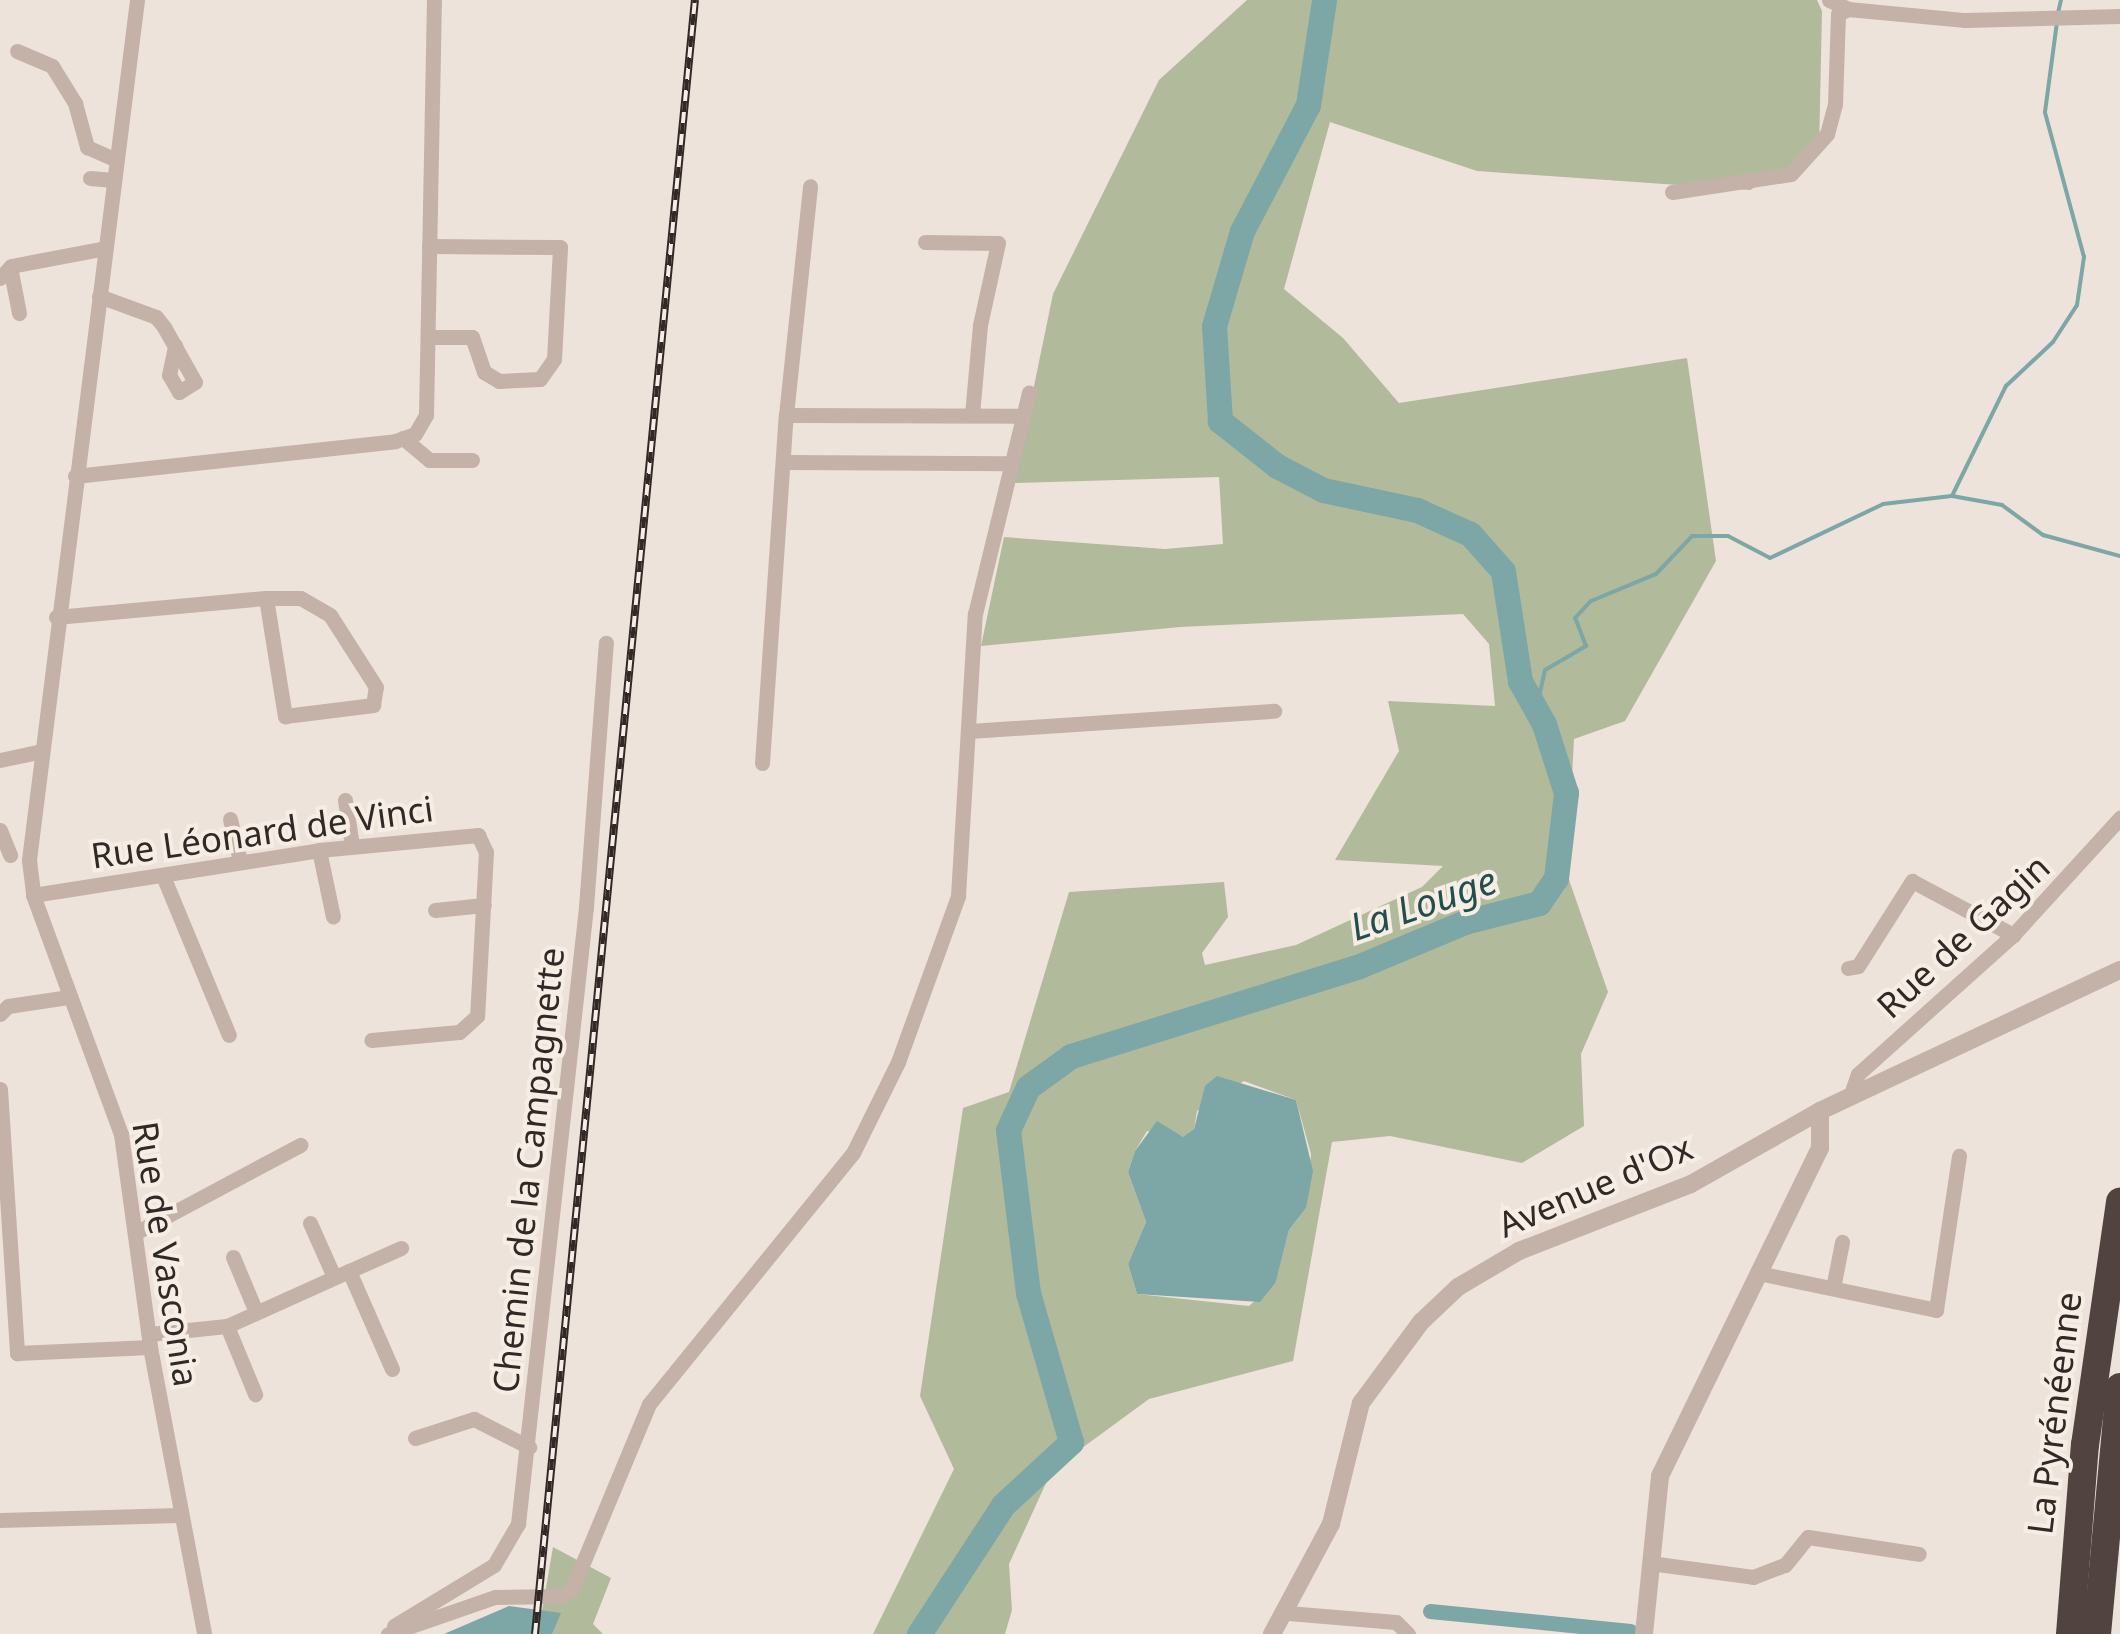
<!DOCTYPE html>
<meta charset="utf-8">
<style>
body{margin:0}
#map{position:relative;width:2120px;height:1634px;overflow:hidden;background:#eee3da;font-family:"Noto Sans",sans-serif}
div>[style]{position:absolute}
.green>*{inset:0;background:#b2ba9c}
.water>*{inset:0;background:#7ca7a6}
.stream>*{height:4px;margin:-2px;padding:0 2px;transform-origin:2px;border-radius:2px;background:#7ca7a6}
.canal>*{height:15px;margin:-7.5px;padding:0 7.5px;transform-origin:7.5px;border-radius:7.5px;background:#7ca7a6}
.river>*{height:25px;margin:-12.5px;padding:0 12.5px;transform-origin:12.5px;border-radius:12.5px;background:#7ca7a6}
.minor>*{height:15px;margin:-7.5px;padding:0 7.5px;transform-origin:7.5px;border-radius:7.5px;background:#c4b2a8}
.tertiary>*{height:18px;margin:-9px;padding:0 9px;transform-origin:9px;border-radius:9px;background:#c4b2a8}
.motorway>*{height:28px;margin:-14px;padding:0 14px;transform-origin:14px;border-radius:14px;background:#51433f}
.rail>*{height:8px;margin-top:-4px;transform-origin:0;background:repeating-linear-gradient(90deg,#f6ede5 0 11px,#322927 0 22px);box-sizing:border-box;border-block:2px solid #322927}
span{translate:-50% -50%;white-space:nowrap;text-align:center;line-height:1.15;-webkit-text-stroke:8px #f6ede5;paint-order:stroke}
.street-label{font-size:35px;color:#322927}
.water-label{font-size:38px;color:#224e4d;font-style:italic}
</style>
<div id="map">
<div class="green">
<div style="clip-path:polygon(evenodd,1247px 0,1817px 0,1822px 11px,1819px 152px,1750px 190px,1477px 171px,1330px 122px,1284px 289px,1343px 338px,1399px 403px,1687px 358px,1716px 561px,1625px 721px,1574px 739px,1567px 874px,1608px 992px,1581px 1054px,1584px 1126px,1522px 1163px,1390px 1136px,1332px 1142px,1293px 1361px,1149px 1399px,1052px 1470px,1009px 1564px,1012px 1610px,1005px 1634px,873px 1634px,954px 1469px,920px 1396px,963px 1108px,1009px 1092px,1069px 892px,1224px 882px,1228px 917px,1202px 953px,1205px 965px,1296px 945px,1422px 887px,1443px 866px,1335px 860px,1399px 751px,1388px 701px,1495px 706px,1489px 644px,1463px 614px,1180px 627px,981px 646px,1004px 537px,1165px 549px,1223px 544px,1219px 477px,1014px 483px,1053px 294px,1159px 80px,1247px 0,1244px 1081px,1296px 1100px,1311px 1154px,1306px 1208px,1289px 1230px,1276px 1282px,1249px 1306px,1137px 1294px,1128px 1264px,1146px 1222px,1128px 1172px,1135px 1151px,1147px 1131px,1184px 1137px,1194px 1129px,1197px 1111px,1244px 1081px)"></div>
<div style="clip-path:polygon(553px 1547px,611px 1578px,593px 1624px,603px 1634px,538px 1634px)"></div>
</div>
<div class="water">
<div style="clip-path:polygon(1217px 1076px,1296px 1100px,1313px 1171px,1306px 1208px,1289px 1230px,1276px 1282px,1260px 1302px,1137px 1294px,1128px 1264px,1146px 1222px,1128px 1172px,1135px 1151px,1157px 1121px,1183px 1137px,1194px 1129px,1205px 1086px)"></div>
<div style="clip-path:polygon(509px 1606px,561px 1613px,552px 1634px,444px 1634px)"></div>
</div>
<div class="stream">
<div style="left:2058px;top:13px;width:13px;rotate:-77deg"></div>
<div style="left:1952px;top:496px;width:123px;rotate:-63.9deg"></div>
<div style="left:2006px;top:386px;width:64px;rotate:-43.1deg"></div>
<div style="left:2053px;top:342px;width:44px;rotate:-57deg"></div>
<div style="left:2077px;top:305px;width:49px;rotate:-81.7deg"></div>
<div style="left:2084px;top:257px;width:150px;rotate:-105.1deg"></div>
<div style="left:2045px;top:112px;width:91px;rotate:-82.4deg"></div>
<div style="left:1536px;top:710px;width:41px;rotate:-77.3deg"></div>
<div style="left:1545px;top:670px;width:48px;rotate:-30.3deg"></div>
<div style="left:1586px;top:646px;width:30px;rotate:-111deg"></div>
<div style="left:1575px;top:618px;width:23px;rotate:-47deg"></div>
<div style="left:1591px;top:601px;width:70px;rotate:-22.6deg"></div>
<div style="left:1656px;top:574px;width:52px;rotate:-46.5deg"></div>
<div style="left:1692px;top:536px;width:36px"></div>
<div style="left:1728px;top:536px;width:47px;rotate:27.6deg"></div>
<div style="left:1770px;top:558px;width:125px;rotate:-25.5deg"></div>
<div style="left:1883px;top:504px;width:69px;rotate:-6.6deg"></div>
<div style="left:1952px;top:496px;width:51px;rotate:10.2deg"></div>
<div style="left:2002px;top:505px;width:51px;rotate:36.2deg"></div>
<div style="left:2043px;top:535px;width:80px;rotate:15.3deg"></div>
</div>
<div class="canal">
<div style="left:1430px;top:1611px;width:201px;rotate:5.7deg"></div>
</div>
<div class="river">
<div style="left:919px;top:1634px;width:154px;rotate:-56.9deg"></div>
<div style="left:1003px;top:1505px;width:93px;rotate:-42.8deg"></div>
<div style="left:1071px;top:1442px;width:155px;rotate:-106.1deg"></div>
<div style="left:1028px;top:1293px;width:164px;rotate:-97deg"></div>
<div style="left:1008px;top:1130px;width:47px;rotate:-65.1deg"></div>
<div style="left:1028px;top:1087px;width:53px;rotate:-35.8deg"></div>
<div style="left:1071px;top:1056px;width:300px;rotate:-17.3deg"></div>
<div style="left:1357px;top:967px;width:117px;rotate:-22.6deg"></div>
<div style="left:1465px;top:922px;width:76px;rotate:-14.4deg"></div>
<div style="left:1539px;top:903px;width:30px;rotate:-56deg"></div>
<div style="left:1556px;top:878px;width:86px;rotate:-83.3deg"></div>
<div style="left:1566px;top:793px;width:72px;rotate:-107.7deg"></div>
<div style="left:1544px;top:724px;width:49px;rotate:-119.2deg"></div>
<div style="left:1520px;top:681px;width:111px;rotate:-98.8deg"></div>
<div style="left:1503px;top:571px;width:50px;rotate:-131.7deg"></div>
<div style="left:1470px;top:534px;width:58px;rotate:-155.6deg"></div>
<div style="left:1417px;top:510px;width:96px;rotate:-168deg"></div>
<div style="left:1323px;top:490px;width:52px;rotate:-152.4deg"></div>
<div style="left:1277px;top:466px;width:73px;rotate:-141.7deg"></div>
<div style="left:1220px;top:421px;width:95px;rotate:-93.6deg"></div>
<div style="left:1214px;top:326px;width:99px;rotate:-73.6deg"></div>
<div style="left:1242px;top:231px;width:142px;rotate:-62.4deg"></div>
<div style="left:1308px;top:105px;width:106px;rotate:-81.3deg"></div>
</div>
<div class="minor">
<div style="left:137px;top:0;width:867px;rotate:97.16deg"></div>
<div style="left:29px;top:860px;width:35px;rotate:83deg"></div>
<div style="left:33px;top:895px;width:255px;rotate:69.8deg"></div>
<div style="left:121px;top:1134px;width:215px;rotate:82.2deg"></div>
<div style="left:150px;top:1347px;width:292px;rotate:79.3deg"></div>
<div style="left:1829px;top:0;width:21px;rotate:25deg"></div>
<div style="left:17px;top:51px;width:38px;rotate:23deg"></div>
<div style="left:52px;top:66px;width:44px;rotate:58.1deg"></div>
<div style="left:75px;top:103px;width:46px;rotate:74.7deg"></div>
<div style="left:87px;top:147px;width:32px;rotate:24deg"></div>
<div style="left:90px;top:178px;width:24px;rotate:5deg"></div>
<div style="left:1672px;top:192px;width:120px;rotate:-8.6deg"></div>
<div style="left:1791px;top:174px;width:54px;rotate:-48deg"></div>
<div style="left:1827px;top:134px;width:31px;rotate:-75deg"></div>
<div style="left:1835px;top:104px;width:90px;rotate:-88.1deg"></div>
<div style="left:1838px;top:14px;width:11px;rotate:-27deg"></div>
<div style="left:1848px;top:9px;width:118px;rotate:5.4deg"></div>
<div style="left:1965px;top:20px;width:155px;rotate:-1.5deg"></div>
<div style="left:925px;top:242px;width:73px;rotate:0.8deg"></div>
<div style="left:998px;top:243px;width:84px;rotate:102.4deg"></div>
<div style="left:980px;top:325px;width:89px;rotate:95.1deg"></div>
<div style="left:10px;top:267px;width:47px;rotate:78.9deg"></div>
<div style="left:0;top:278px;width:16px;rotate:-47deg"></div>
<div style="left:11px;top:266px;width:96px;rotate:-10.8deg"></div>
<div style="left:99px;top:296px;width:61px;rotate:20.2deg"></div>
<div style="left:156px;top:317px;width:13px;rotate:51deg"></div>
<div style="left:164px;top:327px;width:63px;rotate:60.6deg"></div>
<div style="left:195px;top:382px;width:19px;rotate:148deg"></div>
<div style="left:179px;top:392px;width:20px;rotate:-120deg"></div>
<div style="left:169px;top:375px;width:30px;rotate:-78deg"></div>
<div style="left:429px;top:337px;width:43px"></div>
<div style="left:472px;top:337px;width:37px;rotate:71deg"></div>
<div style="left:484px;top:372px;width:17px;rotate:31deg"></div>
<div style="left:499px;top:381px;width:41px;rotate:-2.8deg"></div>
<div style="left:540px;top:379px;width:24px;rotate:-55deg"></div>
<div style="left:554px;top:359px;width:112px;rotate:-86.9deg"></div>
<div style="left:560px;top:247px;width:131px;rotate:-179.6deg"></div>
<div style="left:786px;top:415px;width:233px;rotate:0.2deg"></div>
<div style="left:403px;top:438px;width:34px;rotate:40deg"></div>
<div style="left:429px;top:460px;width:43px"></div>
<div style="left:784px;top:462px;width:225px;rotate:0.3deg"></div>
<div style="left:75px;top:476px;width:322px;rotate:-6.2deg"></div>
<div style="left:395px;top:441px;width:21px;rotate:-19deg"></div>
<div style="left:415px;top:434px;width:22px;rotate:-60deg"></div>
<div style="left:426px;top:415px;width:415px;rotate:-88.9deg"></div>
<div style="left:56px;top:617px;width:211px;rotate:-5.2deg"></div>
<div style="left:266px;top:598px;width:120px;rotate:80.9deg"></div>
<div style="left:285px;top:716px;width:89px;rotate:-7.1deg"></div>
<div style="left:373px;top:705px;width:18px;rotate:-81deg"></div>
<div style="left:376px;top:687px;width:85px;rotate:-122.6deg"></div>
<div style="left:330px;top:615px;width:34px;rotate:-150deg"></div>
<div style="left:300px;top:598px;width:34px;rotate:180deg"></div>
<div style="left:970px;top:731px;width:305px;rotate:-3.8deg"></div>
<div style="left:0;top:760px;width:39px;rotate:-12deg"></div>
<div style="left:762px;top:763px;width:349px;rotate:-86.1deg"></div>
<div style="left:786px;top:415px;width:230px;rotate:-84deg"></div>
<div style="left:345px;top:800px;width:47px;rotate:81.3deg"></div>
<div style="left:230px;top:819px;width:43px;rotate:76.6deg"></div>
<div style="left:0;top:830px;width:27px;rotate:68deg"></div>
<div style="left:319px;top:850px;width:68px;rotate:78.2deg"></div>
<div style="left:163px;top:876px;width:172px;rotate:67.5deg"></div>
<div style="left:33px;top:895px;width:290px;rotate:-8.9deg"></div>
<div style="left:319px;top:850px;width:160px;rotate:-5.4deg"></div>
<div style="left:478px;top:835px;width:19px;rotate:65deg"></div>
<div style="left:486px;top:852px;width:164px;rotate:93.1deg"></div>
<div style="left:477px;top:1016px;width:24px;rotate:138deg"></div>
<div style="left:459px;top:1032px;width:88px;rotate:174.8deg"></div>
<div style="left:435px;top:910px;width:49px;rotate:-5.8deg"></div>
<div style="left:1848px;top:968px;width:10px;rotate:-11deg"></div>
<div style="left:1858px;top:966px;width:101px;rotate:-57.6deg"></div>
<div style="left:1912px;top:881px;width:115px;rotate:28.1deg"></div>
<div style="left:0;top:1014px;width:11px;rotate:-45deg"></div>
<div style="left:8px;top:1006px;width:62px;rotate:-8.4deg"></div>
<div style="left:0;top:1089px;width:265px;rotate:86.3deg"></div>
<div style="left:17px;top:1353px;width:133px;rotate:-2.6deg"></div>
<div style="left:1850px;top:1097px;width:24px;rotate:-71deg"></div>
<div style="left:1858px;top:1074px;width:208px;rotate:-41.9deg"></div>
<div style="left:2013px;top:935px;width:159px;rotate:-47.6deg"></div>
<div style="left:310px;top:1223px;width:59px;rotate:66deg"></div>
<div style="left:139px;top:1231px;width:183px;rotate:-28.1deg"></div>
<div style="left:233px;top:1257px;width:60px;rotate:67.3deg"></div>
<div style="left:349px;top:1271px;width:57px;rotate:-23.9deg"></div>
<div style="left:1758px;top:1273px;width:182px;rotate:11.7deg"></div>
<div style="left:1936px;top:1310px;width:156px;rotate:-81.5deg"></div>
<div style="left:1833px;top:1288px;width:47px;rotate:-78.9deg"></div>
<div style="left:227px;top:1326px;width:74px;rotate:67.6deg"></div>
<div style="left:149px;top:1334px;width:78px;rotate:-5.9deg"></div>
<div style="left:227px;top:1326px;width:134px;rotate:-24.3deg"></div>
<div style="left:349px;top:1271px;width:107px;rotate:66.3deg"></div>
<div style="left:415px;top:1438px;width:62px;rotate:-17.9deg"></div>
<div style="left:474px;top:1419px;width:62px;rotate:27deg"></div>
<div style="left:0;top:1520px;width:178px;rotate:-1.6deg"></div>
<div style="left:1650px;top:1563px;width:104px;rotate:7.7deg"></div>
<div style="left:1753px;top:1577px;width:34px;rotate:-21deg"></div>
<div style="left:1785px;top:1565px;width:36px;rotate:-51deg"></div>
<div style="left:1808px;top:1537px;width:112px;rotate:8.7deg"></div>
<div style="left:1288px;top:1613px;width:108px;rotate:4.8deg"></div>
<div style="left:1396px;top:1622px;width:17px;rotate:45deg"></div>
<div style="left:394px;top:1626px;width:117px;rotate:-31.4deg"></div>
<div style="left:494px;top:1565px;width:48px;rotate:-59.7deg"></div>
<div style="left:518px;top:1524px;width:621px;rotate:-83.71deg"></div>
<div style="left:586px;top:907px;width:265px;rotate:-85.7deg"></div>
<div style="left:388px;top:1634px;width:113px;rotate:-19.1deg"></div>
<div style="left:495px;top:1597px;width:65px;rotate:-0.9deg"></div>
<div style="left:560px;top:1596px;width:14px;rotate:-30deg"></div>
<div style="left:572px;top:1589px;width:200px;rotate:-67.4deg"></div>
<div style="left:649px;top:1404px;width:323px;rotate:-50.9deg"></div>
<div style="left:853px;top:1153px;width:102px;rotate:-63.7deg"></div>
<div style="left:898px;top:1062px;width:177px;rotate:-70.1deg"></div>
<div style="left:958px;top:896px;width:283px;rotate:-86.6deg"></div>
<div style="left:975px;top:614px;width:228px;rotate:-76.3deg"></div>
</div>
<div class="tertiary">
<div style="left:1272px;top:1634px;width:125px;rotate:-61.8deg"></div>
<div style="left:1331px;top:1524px;width:125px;rotate:-76.1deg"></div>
<div style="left:1361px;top:1403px;width:101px;rotate:-53.5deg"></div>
<div style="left:1421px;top:1322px;width:51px;rotate:-43.4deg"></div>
<div style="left:1458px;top:1287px;width:71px;rotate:-30.5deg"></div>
<div style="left:1519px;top:1251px;width:185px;rotate:-21.3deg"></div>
<div style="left:1691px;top:1184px;width:148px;rotate:-29.5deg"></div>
<div style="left:1820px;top:1111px;width:331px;rotate:-25.2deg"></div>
<div style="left:1644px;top:1634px;width:159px;rotate:-84.2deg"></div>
<div style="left:1660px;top:1476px;width:365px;rotate:-64deg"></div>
<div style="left:1820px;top:1148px;width:37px;rotate:-90deg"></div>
</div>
<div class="motorway">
<div style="left:2070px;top:1634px;width:190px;rotate:-85.5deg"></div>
<div style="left:2085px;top:1445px;width:246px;rotate:-81.8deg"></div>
<div style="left:2097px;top:1634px;width:248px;rotate:-84.7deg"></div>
</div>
<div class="rail">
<div style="left:535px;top:1634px;width:1642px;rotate:-84.41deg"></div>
</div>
<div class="street-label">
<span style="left:262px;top:832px;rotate:-8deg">Rue Léonard de Vinci</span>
<span style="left:1963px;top:936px;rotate:-43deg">Rue de Gagin</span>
<span style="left:528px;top:1170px;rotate:-84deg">Chemin de la Campagnette</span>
<span style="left:1595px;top:1186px;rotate:-23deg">Avenue d'Ox</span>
<span style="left:166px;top:1254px;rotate:81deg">Rue de Vasconia</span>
<span style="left:2054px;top:1413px;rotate:-83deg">La Pyrénéenne</span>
</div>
<div class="water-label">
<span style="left:1423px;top:903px;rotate:-19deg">La Louge</span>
</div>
</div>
